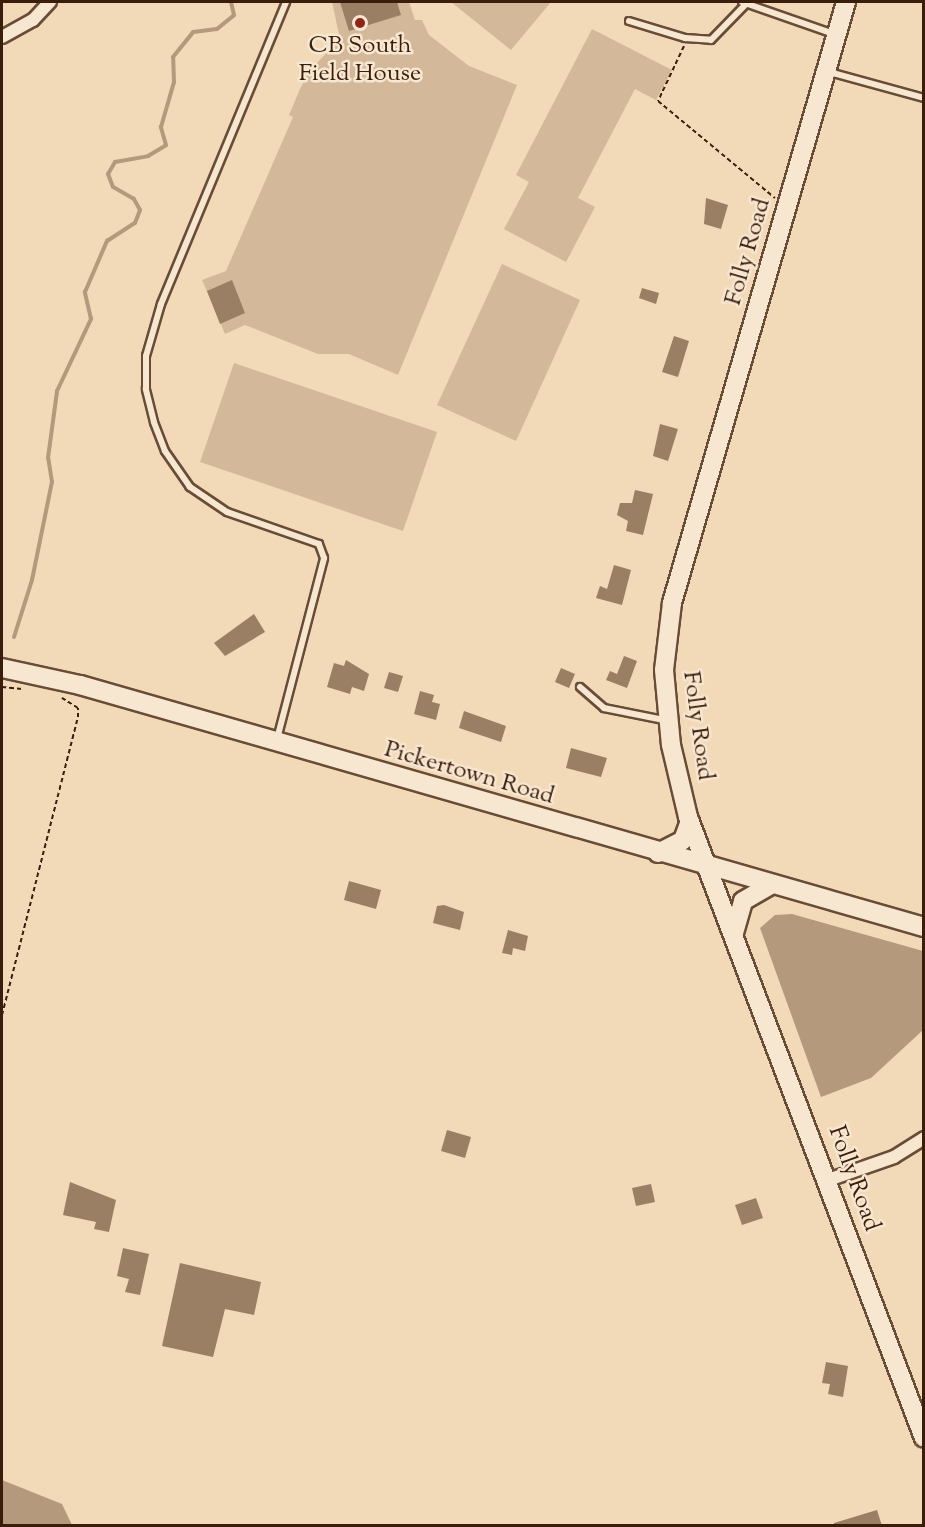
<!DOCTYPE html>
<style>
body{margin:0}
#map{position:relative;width:925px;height:1527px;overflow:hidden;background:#f2d9b7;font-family:"Sorts Mill Goudy",serif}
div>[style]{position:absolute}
.green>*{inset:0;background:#d3b99a}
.water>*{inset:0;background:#b4997d}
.stream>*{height:4px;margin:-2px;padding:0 2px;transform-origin:2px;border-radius:2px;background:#b4997d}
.building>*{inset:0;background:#9a7f64}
.path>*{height:2px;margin-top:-1px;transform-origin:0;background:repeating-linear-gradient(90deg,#3b1d0b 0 4.5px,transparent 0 7.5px)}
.roads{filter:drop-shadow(2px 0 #694c36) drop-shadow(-2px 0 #694c36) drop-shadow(0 2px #694c36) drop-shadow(0 -2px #694c36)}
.lane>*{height:6px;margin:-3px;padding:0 3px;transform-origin:3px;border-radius:3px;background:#f7e6d0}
.street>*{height:12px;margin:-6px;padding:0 6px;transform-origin:6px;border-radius:6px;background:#f7e6d0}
.secondary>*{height:18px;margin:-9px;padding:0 9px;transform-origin:9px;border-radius:9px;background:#f7e6d0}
.dots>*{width:16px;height:16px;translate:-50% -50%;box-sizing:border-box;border:3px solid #f7e6d0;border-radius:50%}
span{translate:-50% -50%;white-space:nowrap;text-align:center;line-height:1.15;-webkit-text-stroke:5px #f7e6d0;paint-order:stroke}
.poi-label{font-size:24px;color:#3b1d0b}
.street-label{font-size:24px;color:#3b1d0b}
.frame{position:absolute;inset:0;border:3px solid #3b1d0b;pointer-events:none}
</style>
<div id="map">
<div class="green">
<div style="clip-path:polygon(332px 2px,409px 2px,415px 20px,422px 20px,429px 35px,469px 66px,517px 85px,398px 375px,349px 354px,318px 354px,245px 325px,225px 334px,202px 280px,226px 271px,293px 117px,289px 115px,300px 89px,310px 70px,340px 39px)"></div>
<div style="clip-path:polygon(451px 2px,551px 2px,511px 50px)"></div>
<div style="clip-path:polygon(592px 29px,672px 70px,656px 100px,635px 89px,578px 198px,595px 207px,566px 262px,504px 229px,529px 182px,516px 175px)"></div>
<div style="clip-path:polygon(502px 264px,580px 300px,516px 441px,437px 405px)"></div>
<div style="clip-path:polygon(234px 363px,437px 432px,403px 531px,200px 462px)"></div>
</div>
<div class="water">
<div style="clip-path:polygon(792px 914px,923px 951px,923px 1030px,871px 1078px,821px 1097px,760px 928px,775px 915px)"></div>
<div style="clip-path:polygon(2px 1480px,62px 1504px,72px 1525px,2px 1525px)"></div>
</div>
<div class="stream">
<div style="left:14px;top:637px;width:60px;rotate:-72.5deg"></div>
<div style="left:32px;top:580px;width:100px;rotate:-78.5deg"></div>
<div style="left:52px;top:482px;width:24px;rotate:-99deg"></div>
<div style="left:48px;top:458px;width:68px;rotate:-82.3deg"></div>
<div style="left:57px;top:391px;width:80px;rotate:-64.7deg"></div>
<div style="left:91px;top:319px;width:28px;rotate:-103deg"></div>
<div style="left:85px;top:292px;width:56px;rotate:-66.7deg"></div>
<div style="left:107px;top:241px;width:33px;rotate:-33deg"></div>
<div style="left:135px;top:223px;width:14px;rotate:-69deg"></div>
<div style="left:140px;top:210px;width:13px;rotate:-119deg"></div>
<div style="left:134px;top:199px;width:24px;rotate:-150deg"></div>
<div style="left:113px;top:187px;width:14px;rotate:-111deg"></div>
<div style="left:108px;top:174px;width:14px;rotate:-60deg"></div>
<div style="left:115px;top:162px;width:34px;rotate:-10deg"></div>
<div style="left:148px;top:156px;width:21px;rotate:-31deg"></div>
<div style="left:166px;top:145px;width:19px;rotate:-106deg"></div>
<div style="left:161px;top:127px;width:47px;rotate:-73.9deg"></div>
<div style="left:174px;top:82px;width:25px;rotate:-92deg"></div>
<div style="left:173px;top:57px;width:32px;rotate:-51deg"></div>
<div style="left:193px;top:32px;width:24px;rotate:-7deg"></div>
<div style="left:217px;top:29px;width:22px;rotate:-39deg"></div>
<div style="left:234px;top:15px;width:13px;rotate:-103deg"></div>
</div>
<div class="building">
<div style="clip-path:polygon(340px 2px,397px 2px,401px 15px,349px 31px)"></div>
<div style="clip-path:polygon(706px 198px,728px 205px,721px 229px,704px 224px)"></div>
<div style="clip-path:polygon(232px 280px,245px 313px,220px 324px,207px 291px)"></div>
<div style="clip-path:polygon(642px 288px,659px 293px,656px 304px,639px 298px)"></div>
<div style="clip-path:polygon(674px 336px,689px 341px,678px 377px,662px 372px)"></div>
<div style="clip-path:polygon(660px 424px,678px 429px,668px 461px,653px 456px)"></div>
<div style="clip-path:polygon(635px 490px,653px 494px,643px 535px,626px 531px,628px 521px,617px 515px,620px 503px,632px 503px)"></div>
<div style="clip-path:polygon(614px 565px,631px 570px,622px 605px,596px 598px,600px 586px,607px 589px)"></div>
<div style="clip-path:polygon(254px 614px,265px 632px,225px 656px,214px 643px)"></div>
<div style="clip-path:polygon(624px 656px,637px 661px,627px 688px,606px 680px,610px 671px,617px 674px)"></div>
<div style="clip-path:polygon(346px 660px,369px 674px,364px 691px,352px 687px,350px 694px,327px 687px,334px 663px,344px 666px)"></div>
<div style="clip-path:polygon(561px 668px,575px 674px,569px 688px,555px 682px)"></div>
<div style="clip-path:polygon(389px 672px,403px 676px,398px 692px,384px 688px)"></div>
<div style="clip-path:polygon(420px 691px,434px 695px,432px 702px,440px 704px,436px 720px,414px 714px)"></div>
<div style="clip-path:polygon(464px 711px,506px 726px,501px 742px,459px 728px)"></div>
<div style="clip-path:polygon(571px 748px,607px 758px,601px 777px,566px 768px)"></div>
<div style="clip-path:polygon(349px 881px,381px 890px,376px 909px,344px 900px)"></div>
<div style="clip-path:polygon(444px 905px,464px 912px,460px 930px,433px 923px,437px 906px)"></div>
<div style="clip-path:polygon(508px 930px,528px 936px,525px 951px,513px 948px,512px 955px,502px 953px)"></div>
<div style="clip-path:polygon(447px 1130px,471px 1137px,465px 1158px,441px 1151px)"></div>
<div style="clip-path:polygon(70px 1182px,116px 1200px,109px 1232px,94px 1229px,96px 1222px,63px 1215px)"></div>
<div style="clip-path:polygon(651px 1184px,655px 1202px,636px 1206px,632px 1188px)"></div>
<div style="clip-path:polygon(756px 1198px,763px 1218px,742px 1225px,735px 1205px)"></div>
<div style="clip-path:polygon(123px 1248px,149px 1254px,140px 1295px,125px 1292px,129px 1279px,117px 1276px)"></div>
<div style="clip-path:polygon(180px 1263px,261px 1282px,254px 1315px,225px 1309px,213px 1357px,162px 1346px)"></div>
<div style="clip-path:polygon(826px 1362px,848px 1366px,843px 1397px,828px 1394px,830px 1384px,822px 1383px)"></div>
<div style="clip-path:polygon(877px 1510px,882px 1526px,834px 1526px,834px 1523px)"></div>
</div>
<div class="path">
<div style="left:684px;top:46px;width:61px;rotate:115.3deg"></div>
<div style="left:658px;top:101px;width:152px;rotate:39.7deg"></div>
<div style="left:2px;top:687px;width:20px;rotate:6deg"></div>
<div style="left:2px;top:1015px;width:308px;rotate:-75.7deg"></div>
<div style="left:78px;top:717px;width:9px;rotate:-90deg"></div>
<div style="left:78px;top:708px;width:19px;rotate:-148deg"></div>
</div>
<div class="roads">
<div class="lane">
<div style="left:742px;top:2px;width:97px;rotate:19.2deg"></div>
<div style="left:629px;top:21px;width:59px;rotate:16.9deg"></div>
<div style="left:685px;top:38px;width:26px;rotate:4deg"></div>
<div style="left:711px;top:40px;width:49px;rotate:-45.8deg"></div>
<div style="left:829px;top:72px;width:98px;rotate:15.3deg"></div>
<div style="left:580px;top:687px;width:32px;rotate:41deg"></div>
<div style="left:604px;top:708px;width:61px;rotate:11.3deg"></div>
<div style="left:277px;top:739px;width:187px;rotate:-75.4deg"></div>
<div style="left:324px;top:558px;width:15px;rotate:-110deg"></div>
<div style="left:319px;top:544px;width:97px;rotate:-160.8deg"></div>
<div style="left:227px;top:512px;width:45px;rotate:-146deg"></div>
<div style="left:190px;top:487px;width:44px;rotate:-124.8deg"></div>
<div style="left:165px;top:451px;width:31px;rotate:-111deg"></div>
<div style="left:154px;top:422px;width:34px;rotate:-104deg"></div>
<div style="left:146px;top:389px;width:33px;rotate:-90deg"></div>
<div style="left:146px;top:356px;width:54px;rotate:-73.9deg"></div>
<div style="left:161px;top:304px;width:327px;rotate:-67.5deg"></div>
</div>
<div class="street">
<div style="left:2px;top:37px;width:35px;rotate:-29deg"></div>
<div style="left:33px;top:20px;width:25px;rotate:-47deg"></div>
<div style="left:828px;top:1180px;width:70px;rotate:-19.2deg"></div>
<div style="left:894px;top:1157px;width:36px;rotate:-32deg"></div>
</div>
<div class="secondary">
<div style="left:846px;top:2px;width:626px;rotate:106.15deg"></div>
<div style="left:672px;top:603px;width:67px;rotate:96.8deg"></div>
<div style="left:664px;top:670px;width:75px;rotate:84.7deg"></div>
<div style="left:671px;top:745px;width:74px;rotate:76.7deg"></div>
<div style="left:688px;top:817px;width:664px;rotate:69.19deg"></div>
<div style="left:2px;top:668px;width:80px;rotate:12.3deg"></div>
<div style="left:80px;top:685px;width:878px;rotate:16deg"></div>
<div style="left:658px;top:853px;width:28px;rotate:-27deg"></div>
<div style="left:683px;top:840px;width:20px;rotate:-70deg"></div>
<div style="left:734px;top:933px;width:33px;rotate:-74deg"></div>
<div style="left:743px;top:901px;width:32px;rotate:-30deg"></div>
</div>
</div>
<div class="dots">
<div style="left:360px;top:23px;background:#8f2418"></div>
</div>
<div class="poi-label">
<span style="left:360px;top:61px">CB South<br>Field House</span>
</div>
<div class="street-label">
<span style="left:749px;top:252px;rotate:-74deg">Folly Road</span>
<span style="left:697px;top:726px;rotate:82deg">Folly Road</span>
<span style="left:469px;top:774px;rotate:16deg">Pickertown Road</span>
<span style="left:853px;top:1179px;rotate:70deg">Folly Road</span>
</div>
<div class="frame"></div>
</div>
